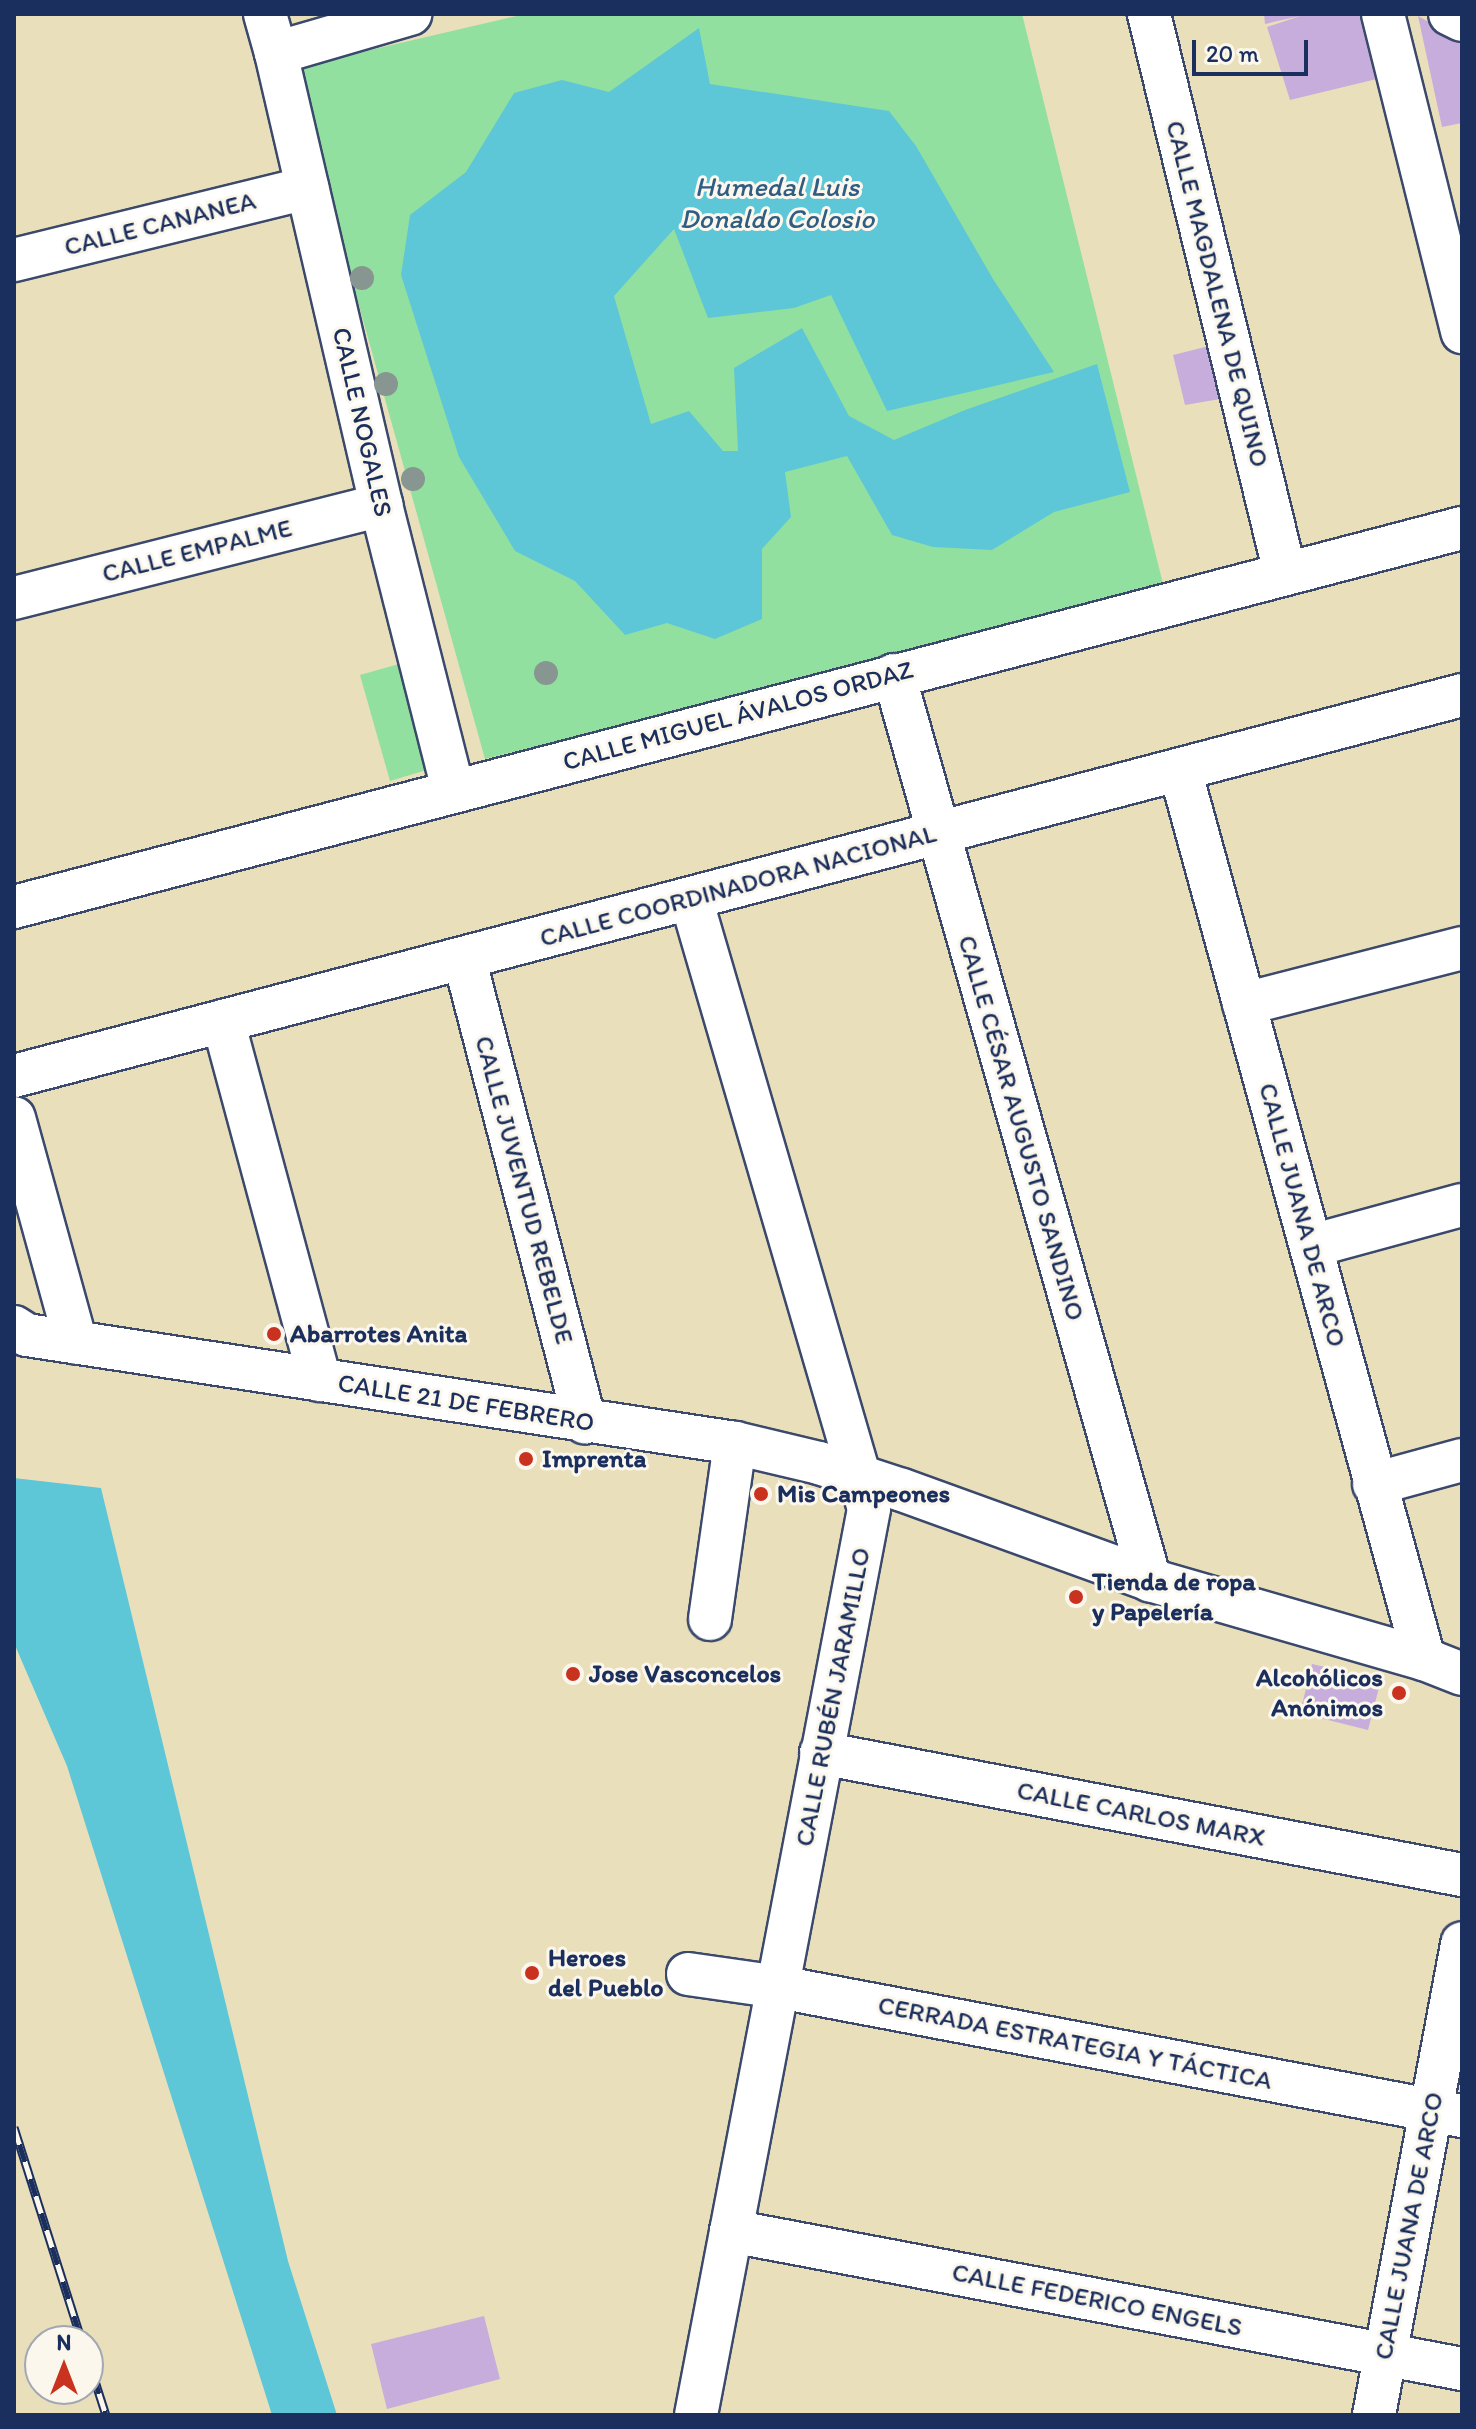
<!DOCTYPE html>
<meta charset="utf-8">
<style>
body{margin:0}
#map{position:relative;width:1476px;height:2429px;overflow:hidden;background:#eadfbb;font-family:Itim,sans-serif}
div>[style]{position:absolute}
.green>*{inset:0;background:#91e09f}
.water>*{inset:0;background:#5dc7d8}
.building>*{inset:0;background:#c7addc}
.roads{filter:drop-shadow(2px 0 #3a496c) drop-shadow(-2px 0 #3a496c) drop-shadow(0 2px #3a496c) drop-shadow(0 -2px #3a496c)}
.minor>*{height:42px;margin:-21px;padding:0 21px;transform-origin:21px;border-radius:21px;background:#fff}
.rail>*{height:9px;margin-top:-4.5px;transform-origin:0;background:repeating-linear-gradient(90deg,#fbf7ec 0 18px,#1b2f5e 0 36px);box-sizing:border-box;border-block:2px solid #1b2f5e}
.trees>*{width:24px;height:24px;margin:-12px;border-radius:50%;background:#889691}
.dots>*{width:22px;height:22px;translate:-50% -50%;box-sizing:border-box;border:4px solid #fbf7ec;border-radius:50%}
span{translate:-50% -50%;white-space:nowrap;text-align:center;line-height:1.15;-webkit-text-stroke:6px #fbf7ec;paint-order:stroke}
.street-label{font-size:26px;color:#1b2f5e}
.poi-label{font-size:26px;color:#1b2f5e;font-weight:700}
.left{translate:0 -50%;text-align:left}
.right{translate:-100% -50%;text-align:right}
.water-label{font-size:28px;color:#2f5d83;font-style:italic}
.frame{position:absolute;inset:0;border:16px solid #1b2f5e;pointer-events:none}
.north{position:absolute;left:24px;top:2325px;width:80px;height:80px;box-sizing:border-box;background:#fbf7ec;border:2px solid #a1a7b3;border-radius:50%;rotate:0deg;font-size:22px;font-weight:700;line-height:32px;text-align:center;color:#1b2f5e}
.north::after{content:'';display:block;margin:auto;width:28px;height:36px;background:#c8321e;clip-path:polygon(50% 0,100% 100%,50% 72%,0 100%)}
.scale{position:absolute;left:1192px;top:40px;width:116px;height:36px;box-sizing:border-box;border:4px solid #1b2f5e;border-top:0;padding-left:10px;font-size:24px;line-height:28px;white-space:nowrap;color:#1b2f5e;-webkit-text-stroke:6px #fbf7ec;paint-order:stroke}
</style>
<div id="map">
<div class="green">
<div style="clip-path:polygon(525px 14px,1022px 14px,1165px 592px,485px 759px,293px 68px)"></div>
<div style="clip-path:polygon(413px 660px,440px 766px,390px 781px,360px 675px)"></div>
</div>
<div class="water">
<div style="clip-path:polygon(699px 28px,710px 84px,889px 111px,916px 146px,993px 279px,1054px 372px,887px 411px,831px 295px,794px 308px,708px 318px,674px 229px,614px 296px,651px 424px,689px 411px,723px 451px,738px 451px,734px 368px,802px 328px,849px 416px,894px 440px,965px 410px,1097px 364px,1130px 492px,1054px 512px,992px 550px,933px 547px,892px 535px,847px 456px,785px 472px,791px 517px,762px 549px,762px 619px,715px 639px,667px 623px,625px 635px,575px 581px,515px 551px,459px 457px,401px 275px,410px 215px,466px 172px,514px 93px,562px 80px,609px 92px)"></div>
<div style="clip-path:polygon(14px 1478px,101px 1488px,288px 2261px,337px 2415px,272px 2415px,67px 1766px,14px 1643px)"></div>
</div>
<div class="building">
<div style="clip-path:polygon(1264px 14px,1368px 14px,1385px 77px,1290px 100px,1267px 27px,1300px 16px,1265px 24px)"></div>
<div style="clip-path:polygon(1418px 16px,1462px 40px,1462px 123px,1442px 127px)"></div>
<div style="clip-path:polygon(1213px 345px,1226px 398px,1185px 405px,1173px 355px)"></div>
<div style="clip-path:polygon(1312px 1664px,1381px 1680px,1368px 1730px,1300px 1713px)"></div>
<div style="clip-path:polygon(484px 2316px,500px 2379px,387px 2409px,371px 2344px)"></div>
</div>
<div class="roads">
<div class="minor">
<div style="left:265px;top:14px;width:41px;rotate:74.2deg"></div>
<div style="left:276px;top:53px;width:140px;rotate:-16.2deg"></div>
<div style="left:1149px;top:14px;width:575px;rotate:76.33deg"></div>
<div style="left:1383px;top:14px;width:328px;rotate:76deg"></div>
<div style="left:1450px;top:14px;width:13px;rotate:27deg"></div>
<div style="left:276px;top:53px;width:464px;rotate:76.9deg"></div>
<div style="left:381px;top:505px;width:294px;rotate:75.8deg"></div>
<div style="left:14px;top:260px;width:302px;rotate:-13.8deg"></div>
<div style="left:14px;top:598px;width:379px;rotate:-14.2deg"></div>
<div style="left:894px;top:675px;width:941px;rotate:74.21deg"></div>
<div style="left:1180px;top:770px;width:922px;rotate:74.65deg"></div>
<div style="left:691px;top:899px;width:635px;rotate:73.73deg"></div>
<div style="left:869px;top:1509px;width:922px;rotate:100.81deg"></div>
<div style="left:14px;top:907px;width:1497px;rotate:-14.67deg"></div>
<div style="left:464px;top:958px;width:480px;rotate:75.4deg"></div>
<div style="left:1244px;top:1004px;width:225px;rotate:-14.4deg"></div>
<div style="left:223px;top:1021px;width:372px;rotate:74.9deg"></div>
<div style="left:14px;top:1076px;width:1497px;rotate:-14.74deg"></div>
<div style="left:14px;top:1118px;width:233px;rotate:74.6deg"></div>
<div style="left:1311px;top:1246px;width:156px;rotate:-15.2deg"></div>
<div style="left:14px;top:1327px;width:15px;rotate:32deg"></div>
<div style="left:27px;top:1335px;width:716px;rotate:8.67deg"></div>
<div style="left:735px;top:1443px;width:86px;rotate:13.4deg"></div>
<div style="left:819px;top:1463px;width:87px;rotate:18deg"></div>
<div style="left:902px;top:1490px;width:264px;rotate:19.9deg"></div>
<div style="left:1150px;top:1580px;width:285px;rotate:16.1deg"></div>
<div style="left:1424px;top:1659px;width:41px;rotate:21.5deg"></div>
<div style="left:1374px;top:1484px;width:91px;rotate:-15.3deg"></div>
<div style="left:710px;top:1619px;width:178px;rotate:-81.9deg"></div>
<div style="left:821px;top:1753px;width:653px;rotate:10.78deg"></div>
<div style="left:688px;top:1974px;width:92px;rotate:8.1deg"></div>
<div style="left:779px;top:1987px;width:695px;rotate:10.7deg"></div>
<div style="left:731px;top:2231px;width:744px;rotate:10.69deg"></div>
<div style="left:1374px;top:2415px;width:480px;rotate:-79.4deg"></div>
</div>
</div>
<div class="rail">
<div style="left:14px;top:2127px;width:225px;rotate:72.4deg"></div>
<div style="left:88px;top:2359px;width:59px;rotate:72.2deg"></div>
</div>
<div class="trees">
<div style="left:362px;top:278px"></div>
<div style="left:386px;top:384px"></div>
<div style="left:413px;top:479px"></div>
<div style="left:546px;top:673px"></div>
</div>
<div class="dots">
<div style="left:274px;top:1334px;background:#c8321e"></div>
<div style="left:526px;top:1459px;background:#c8321e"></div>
<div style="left:761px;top:1494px;background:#c8321e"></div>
<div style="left:1076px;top:1597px;background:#c8321e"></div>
<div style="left:573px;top:1674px;background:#c8321e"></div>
<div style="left:1399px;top:1693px;background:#c8321e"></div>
<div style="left:532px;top:1973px;background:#c8321e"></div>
</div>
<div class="street-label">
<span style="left:160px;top:224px;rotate:-14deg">CALLE CANANEA</span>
<span style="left:1217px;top:294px;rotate:76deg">CALLE MAGDALENA DE QUINO</span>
<span style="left:362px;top:422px;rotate:77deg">CALLE NOGALES</span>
<span style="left:197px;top:551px;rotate:-14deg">CALLE EMPALME</span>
<span style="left:738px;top:716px;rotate:-15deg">CALLE MIGUEL ÁVALOS ORDAZ</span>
<span style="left:738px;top:886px;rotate:-15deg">CALLE COORDINADORA NACIONAL</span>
<span style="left:1021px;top:1128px;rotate:74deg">CALLE CÉSAR AUGUSTO SANDINO</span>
<span style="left:524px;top:1190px;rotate:75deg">CALLE JUVENTUD REBELDE</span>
<span style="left:1302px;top:1215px;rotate:75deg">CALLE JUANA DE ARCO</span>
<span style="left:466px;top:1403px;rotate:9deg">CALLE 21 DE FEBRERO</span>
<span style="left:833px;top:1697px;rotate:-79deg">CALLE RUBÉN JARAMILLO</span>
<span style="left:1141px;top:1814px;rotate:11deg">CALLE CARLOS MARX</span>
<span style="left:1075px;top:2043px;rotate:11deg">CERRADA ESTRATEGIA Y TÁCTICA</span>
<span style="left:1409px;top:2226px;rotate:-79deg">CALLE JUANA DE ARCO</span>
<span style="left:1097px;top:2300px;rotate:11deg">CALLE FEDERICO ENGELS</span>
</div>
<div class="poi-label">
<span class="left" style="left:290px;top:1334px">Abarrotes Anita</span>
<span class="left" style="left:542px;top:1459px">Imprenta</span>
<span class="left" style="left:777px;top:1494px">Mis Campeones</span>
<span class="left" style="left:1092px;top:1597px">Tienda de ropa<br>y Papelería</span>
<span class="left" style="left:589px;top:1674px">Jose Vasconcelos</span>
<span class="right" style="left:1383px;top:1693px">Alcohólicos<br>Anónimos</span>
<span class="left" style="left:548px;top:1973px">Heroes<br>del Pueblo</span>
</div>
<div class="water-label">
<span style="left:777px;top:202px">Humedal Luis<br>Donaldo Colosio</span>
</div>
<div class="frame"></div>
<div class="north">N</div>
<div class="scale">20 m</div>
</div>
